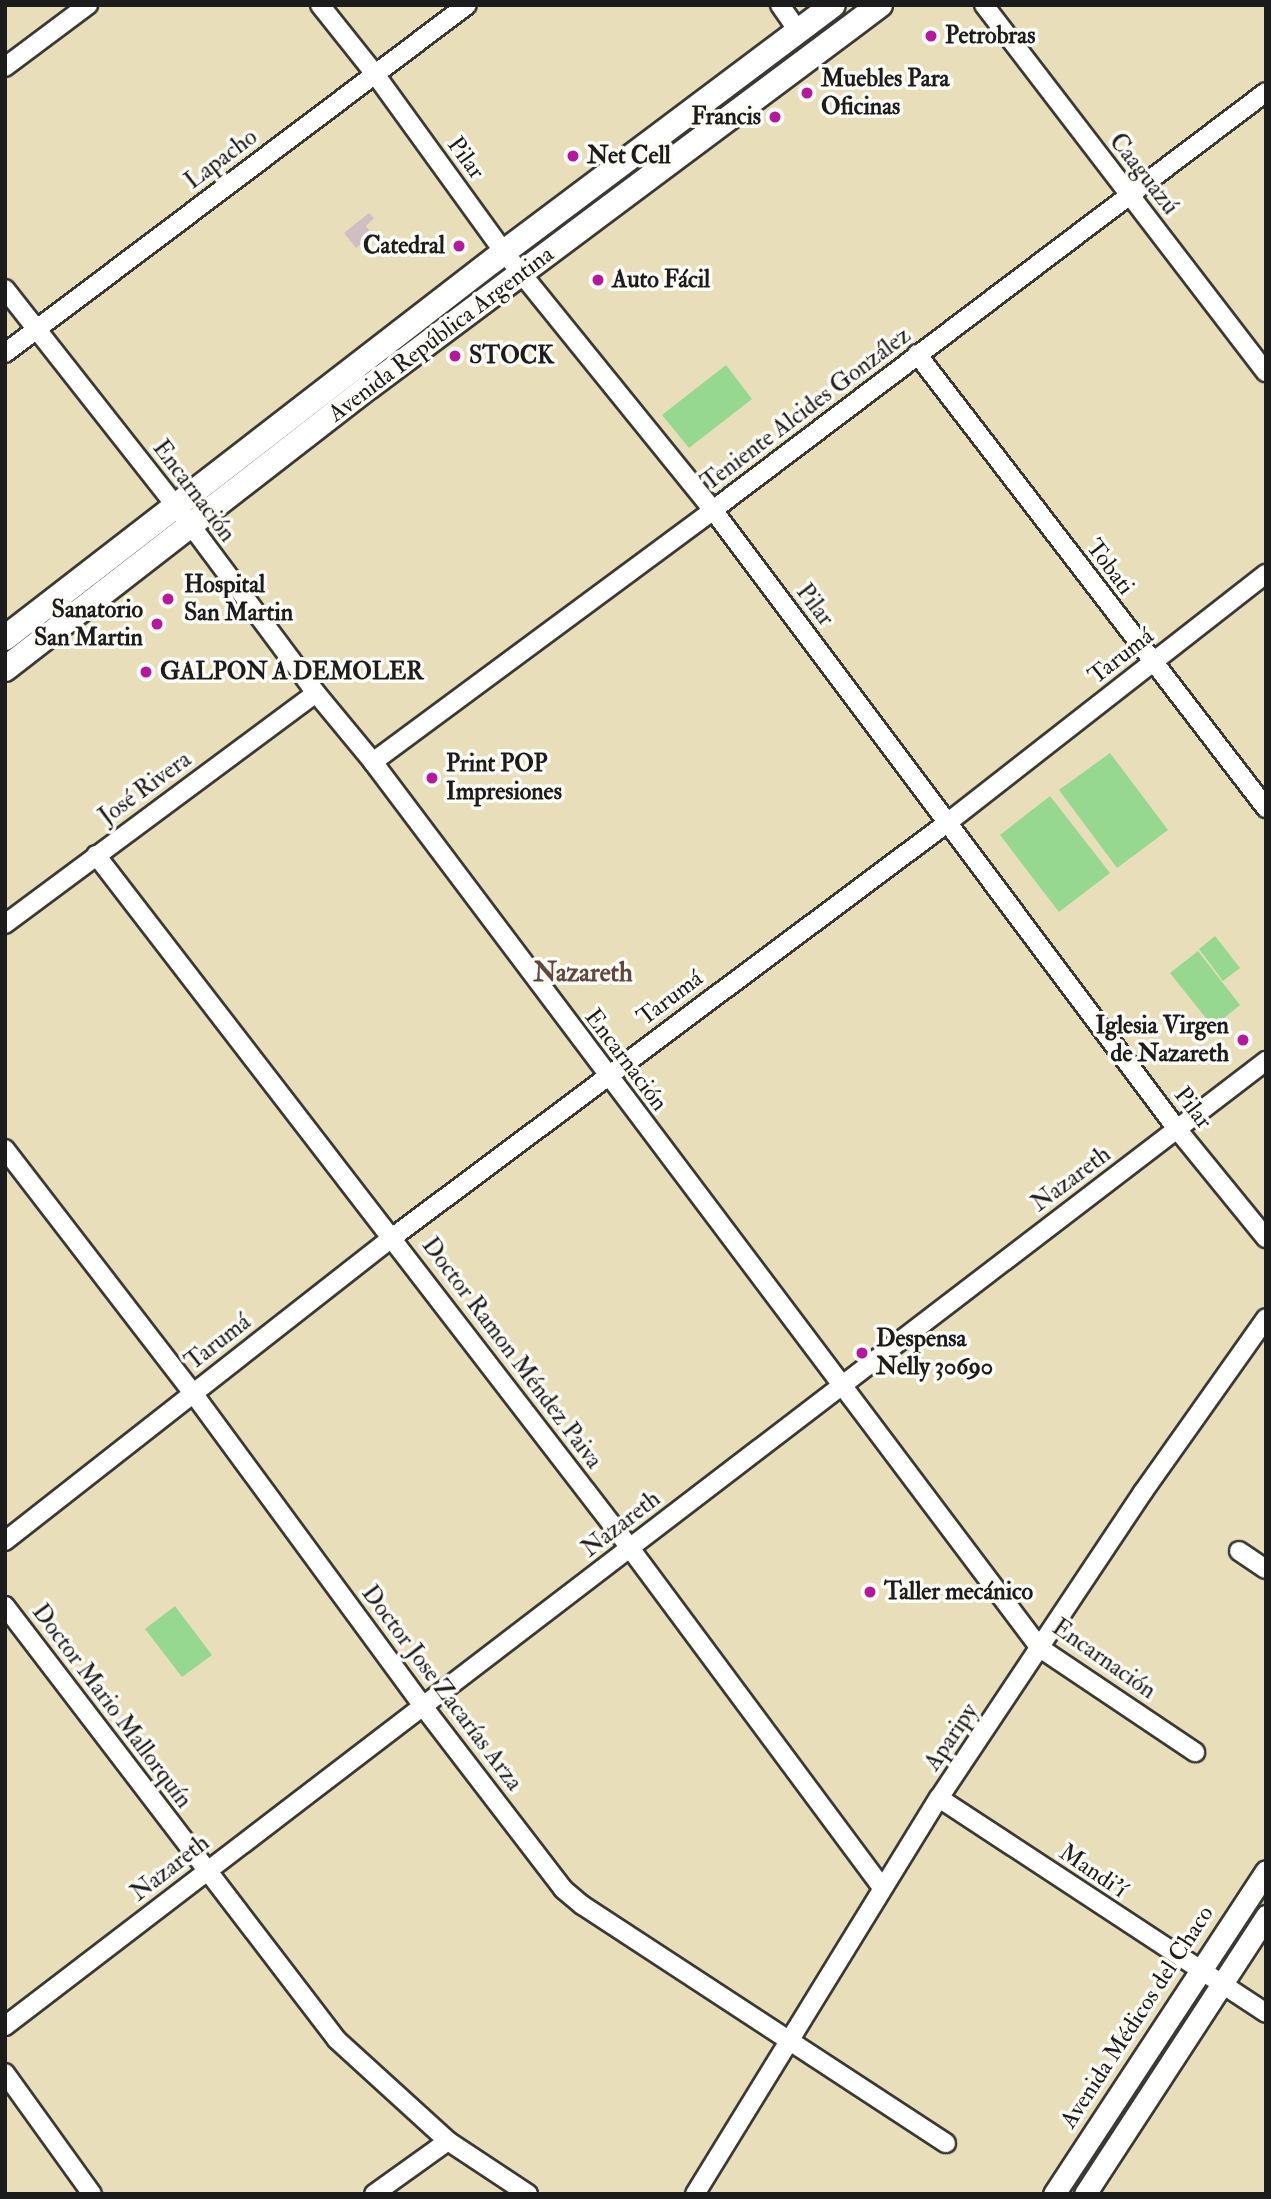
<!DOCTYPE html>
<meta charset="utf-8">
<style>
body{margin:0}
#map{position:relative;width:1271px;height:2199px;overflow:hidden;background:#e9deba;font-family:"IM FELL Double Pica",serif}
div>[style]{position:absolute}
.industrial>*{inset:0;background:#d2bdc5}
.green>*{inset:0;background:#96d88f}
.roads{filter:drop-shadow(2px 0 #3b3934) drop-shadow(-2px 0 #3b3934) drop-shadow(0 2px #3b3934) drop-shadow(0 -2px #3b3934)}
.minor>*{height:18px;margin:-9px;padding:0 9px;transform-origin:9px;border-radius:9px;background:#fff}
.major>*{height:21px;margin:-10.5px;padding:0 10.5px;transform-origin:10.5px;border-radius:10.5px;background:#fff}
.highway>*{height:24px;margin:-12px;padding:0 12px;transform-origin:12px;border-radius:12px;background:#fff}
.dots>*{width:19px;height:19px;translate:-50% -50%;box-sizing:border-box;border:4px solid #fdfcf7;border-radius:50%}
span{translate:-50% -50%;white-space:nowrap;text-align:center;line-height:1.15;-webkit-text-stroke:7px #fdfcf7;paint-order:stroke}
.poi-label{font-size:24px;color:#1c1c1c;font-weight:700}
.left{translate:0 -50%;text-align:left}
.right{translate:-100% -50%;text-align:right}
.street-label{font-size:24px;color:#1c1c1c}
.neighbourhood-label{font-size:26px;color:#63473f;font-weight:700}
.frame{position:absolute;inset:0;border:7px solid #1c1c1c;pointer-events:none}
</style>
<div id="map">
<div class="industrial">
<div style="clip-path:polygon(369px 213px,374px 218px,366px 226px,373px 235px,356px 248px,344px 233px)"></div>
</div>
<div class="green">
<div style="clip-path:polygon(782px 58px,785px 61px,537px 248px,537px 245px)"></div>
<div style="clip-path:polygon(726px 365px,752px 399px,689px 448px,662px 415px)"></div>
<div style="clip-path:polygon(1110px 753px,1168px 830px,1117px 868px,1059px 790px)"></div>
<div style="clip-path:polygon(1050px 796px,1110px 873px,1059px 912px,1000px 835px)"></div>
<div style="clip-path:polygon(1215px 936px,1240px 968px,1223px 981px,1199px 949px)"></div>
<div style="clip-path:polygon(1198px 951px,1240px 1005px,1213px 1027px,1170px 973px)"></div>
<div style="clip-path:polygon(175px 1606px,212px 1655px,182px 1677px,145px 1629px)"></div>
<div style="clip-path:polygon(1266px 1893px,1266px 1900px,1221px 1966px,1219px 1964px)"></div>
<div style="clip-path:polygon(1205px 1988px,1206px 1991px,1072px 2194px,1068px 2194px)"></div>
</div>
<div class="roads">
<div class="minor">
<div style="left:320px;top:5px;width:88px;rotate:51.4deg"></div>
<div style="left:375px;top:74px;width:220px;rotate:54.1deg"></div>
<div style="left:504px;top:252px;width:332px;rotate:51deg"></div>
<div style="left:713px;top:510px;width:774px;rotate:53.14deg"></div>
<div style="left:1177px;top:1129px;width:141px;rotate:50.8deg"></div>
<div style="left:780px;top:5px;width:32px;rotate:55deg"></div>
<div style="left:984px;top:5px;width:463px;rotate:52.5deg"></div>
<div style="left:5px;top:67px;width:104px;rotate:-36.8deg"></div>
<div style="left:5px;top:289px;width:299px;rotate:51.8deg"></div>
<div style="left:190px;top:524px;width:211px;rotate:53.3deg"></div>
<div style="left:316px;top:693px;width:89px;rotate:50.4deg"></div>
<div style="left:373px;top:762px;width:1109px;rotate:53.03deg"></div>
<div style="left:1040px;top:1648px;width:187px;rotate:33.9deg"></div>
<div style="left:5px;top:353px;width:578px;rotate:-36.99deg"></div>
<div style="left:917px;top:354px;width:573px;rotate:52.45deg"></div>
<div style="left:373px;top:762px;width:423px;rotate:-36.5deg"></div>
<div style="left:713px;top:510px;width:693px;rotate:-37.08deg"></div>
<div style="left:96px;top:855px;width:875px;rotate:52.38deg"></div>
<div style="left:630px;top:1548px;width:422px;rotate:53.4deg"></div>
<div style="left:5px;top:924px;width:387px;rotate:-36.6deg"></div>
<div style="left:5px;top:1149px;width:308px;rotate:52.4deg"></div>
<div style="left:193px;top:1393px;width:387px;rotate:53.7deg"></div>
<div style="left:422px;top:1705px;width:232px;rotate:52.5deg"></div>
<div style="left:563px;top:1889px;width:25px;rotate:40deg"></div>
<div style="left:582px;top:1905px;width:435px;rotate:33.2deg"></div>
<div style="left:5px;top:1541px;width:493px;rotate:-38.1deg"></div>
<div style="left:393px;top:1237px;width:692px;rotate:-36.77deg"></div>
<div style="left:947px;top:823px;width:405px;rotate:-38deg"></div>
<div style="left:1239px;top:1551px;width:32px;rotate:34deg"></div>
<div style="left:5px;top:1606px;width:546px;rotate:52.58deg"></div>
<div style="left:337px;top:2040px;width:150px;rotate:42.3deg"></div>
<div style="left:448px;top:2141px;width:96px;rotate:33.5deg"></div>
<div style="left:939px;top:1798px;width:391px;rotate:33.3deg"></div>
<div style="left:5px;top:2026px;width:1588px;rotate:-37.43deg"></div>
<div style="left:5px;top:2073px;width:149px;rotate:54.3deg"></div>
<div style="left:374px;top:2194px;width:91px;rotate:-35.6deg"></div>
<div style="left:695px;top:2194px;width:465px;rotate:-58.4deg"></div>
<div style="left:939px;top:1798px;width:368px;rotate:-56.3deg"></div>
<div style="left:1143px;top:1492px;width:213px;rotate:-54.7deg"></div>
</div>
<div class="major">
<div style="left:1054px;top:2194px;width:386px;rotate:-56.7deg"></div>
<div style="left:1085px;top:2194px;width:332px;rotate:-56.9deg"></div>
</div>
<div class="highway">
<div style="left:5px;top:638px;width:631px;rotate:-37.72deg"></div>
<div style="left:504px;top:252px;width:411px;rotate:-36.9deg"></div>
<div style="left:5px;top:669px;width:460px;rotate:-37.8deg"></div>
<div style="left:369px;top:387px;width:638px;rotate:-36.78deg"></div>
</div>
</div>
<div class="dots">
<div style="left:931px;top:36px;background:#b5179e"></div>
<div style="left:807px;top:93px;background:#b5179e"></div>
<div style="left:775px;top:117px;background:#b5179e"></div>
<div style="left:573px;top:156px;background:#b5179e"></div>
<div style="left:459px;top:246px;background:#b5179e"></div>
<div style="left:598px;top:280px;background:#b5179e"></div>
<div style="left:455px;top:356px;background:#b5179e"></div>
<div style="left:168px;top:599px;background:#b5179e"></div>
<div style="left:157px;top:624px;background:#b5179e"></div>
<div style="left:146px;top:672px;background:#b5179e"></div>
<div style="left:432px;top:778px;background:#b5179e"></div>
<div style="left:1243px;top:1040px;background:#b5179e"></div>
<div style="left:862px;top:1353px;background:#b5179e"></div>
<div style="left:870px;top:1592px;background:#b5179e"></div>
</div>
<div class="poi-label">
<span class="left" style="left:945px;top:36px">Petrobras</span>
<span class="left" style="left:821px;top:93px">Muebles Para<br>Oficinas</span>
<span class="right" style="left:761px;top:117px">Francis</span>
<span class="left" style="left:587px;top:156px">Net Cell</span>
<span class="right" style="left:445px;top:246px">Catedral</span>
<span class="left" style="left:612px;top:280px">Auto Fácil</span>
<span class="left" style="left:469px;top:356px">STOCK</span>
<span class="left" style="left:184px;top:599px">Hospital<br>San Martin</span>
<span class="right" style="left:143px;top:624px">Sanatorio<br>San Martin</span>
<span class="left" style="left:160px;top:672px">GALPON A DEMOLER</span>
<span class="left" style="left:446px;top:778px">Print POP<br>Impresiones</span>
<span class="right" style="left:1229px;top:1040px">Iglesia Virgen<br>de Nazareth</span>
<span class="left" style="left:876px;top:1353px">Despensa<br>Nelly 30690</span>
<span class="left" style="left:884px;top:1592px">Taller mecánico</span>
</div>
<div class="street-label">
<span style="left:466px;top:158px;rotate:54deg">Pilar</span>
<span style="left:221px;top:159px;rotate:-37deg">Lapacho</span>
<span style="left:1144px;top:174px;rotate:52deg">Caaguazú</span>
<span style="left:441px;top:334px;rotate:-37deg">Avenida República Argentina</span>
<span style="left:806px;top:409px;rotate:-37deg">Teniente Alcides González</span>
<span style="left:194px;top:491px;rotate:53deg">Encarnación</span>
<span style="left:1110px;top:567px;rotate:53deg">Tobati</span>
<span style="left:815px;top:605px;rotate:53deg">Pilar</span>
<span style="left:1121px;top:656px;rotate:-38deg">Tarumá</span>
<span style="left:145px;top:788px;rotate:-36deg">José Rivera</span>
<span style="left:670px;top:998px;rotate:-37deg">Tarumá</span>
<span style="left:626px;top:1060px;rotate:53deg">Encarnación</span>
<span style="left:1193px;top:1108px;rotate:52deg">Pilar</span>
<span style="left:1071px;top:1179px;rotate:-37deg">Nazareth</span>
<span style="left:218px;top:1342px;rotate:-38deg">Tarumá</span>
<span style="left:512px;top:1353px;rotate:53deg">Doctor Ramon Méndez Paiva</span>
<span style="left:621px;top:1524px;rotate:-38deg">Nazareth</span>
<span style="left:1104px;top:1659px;rotate:35deg">Encarnación</span>
<span style="left:442px;top:1688px;rotate:53deg">Doctor Jose Zacarías Arza</span>
<span style="left:112px;top:1706px;rotate:53deg">Doctor Mario Mallorquín</span>
<span style="left:951px;top:1737px;rotate:-56deg">Aparipy</span>
<span style="left:170px;top:1868px;rotate:-38deg">Nazareth</span>
<span style="left:1093px;top:1871px;rotate:34deg">Mandi'í</span>
<span style="left:1137px;top:2017px;rotate:-57deg">Avenida Médicos del Chaco</span>
</div>
<div class="neighbourhood-label">
<span style="left:583px;top:974px">Nazareth</span>
</div>
<div class="frame"></div>
</div>
